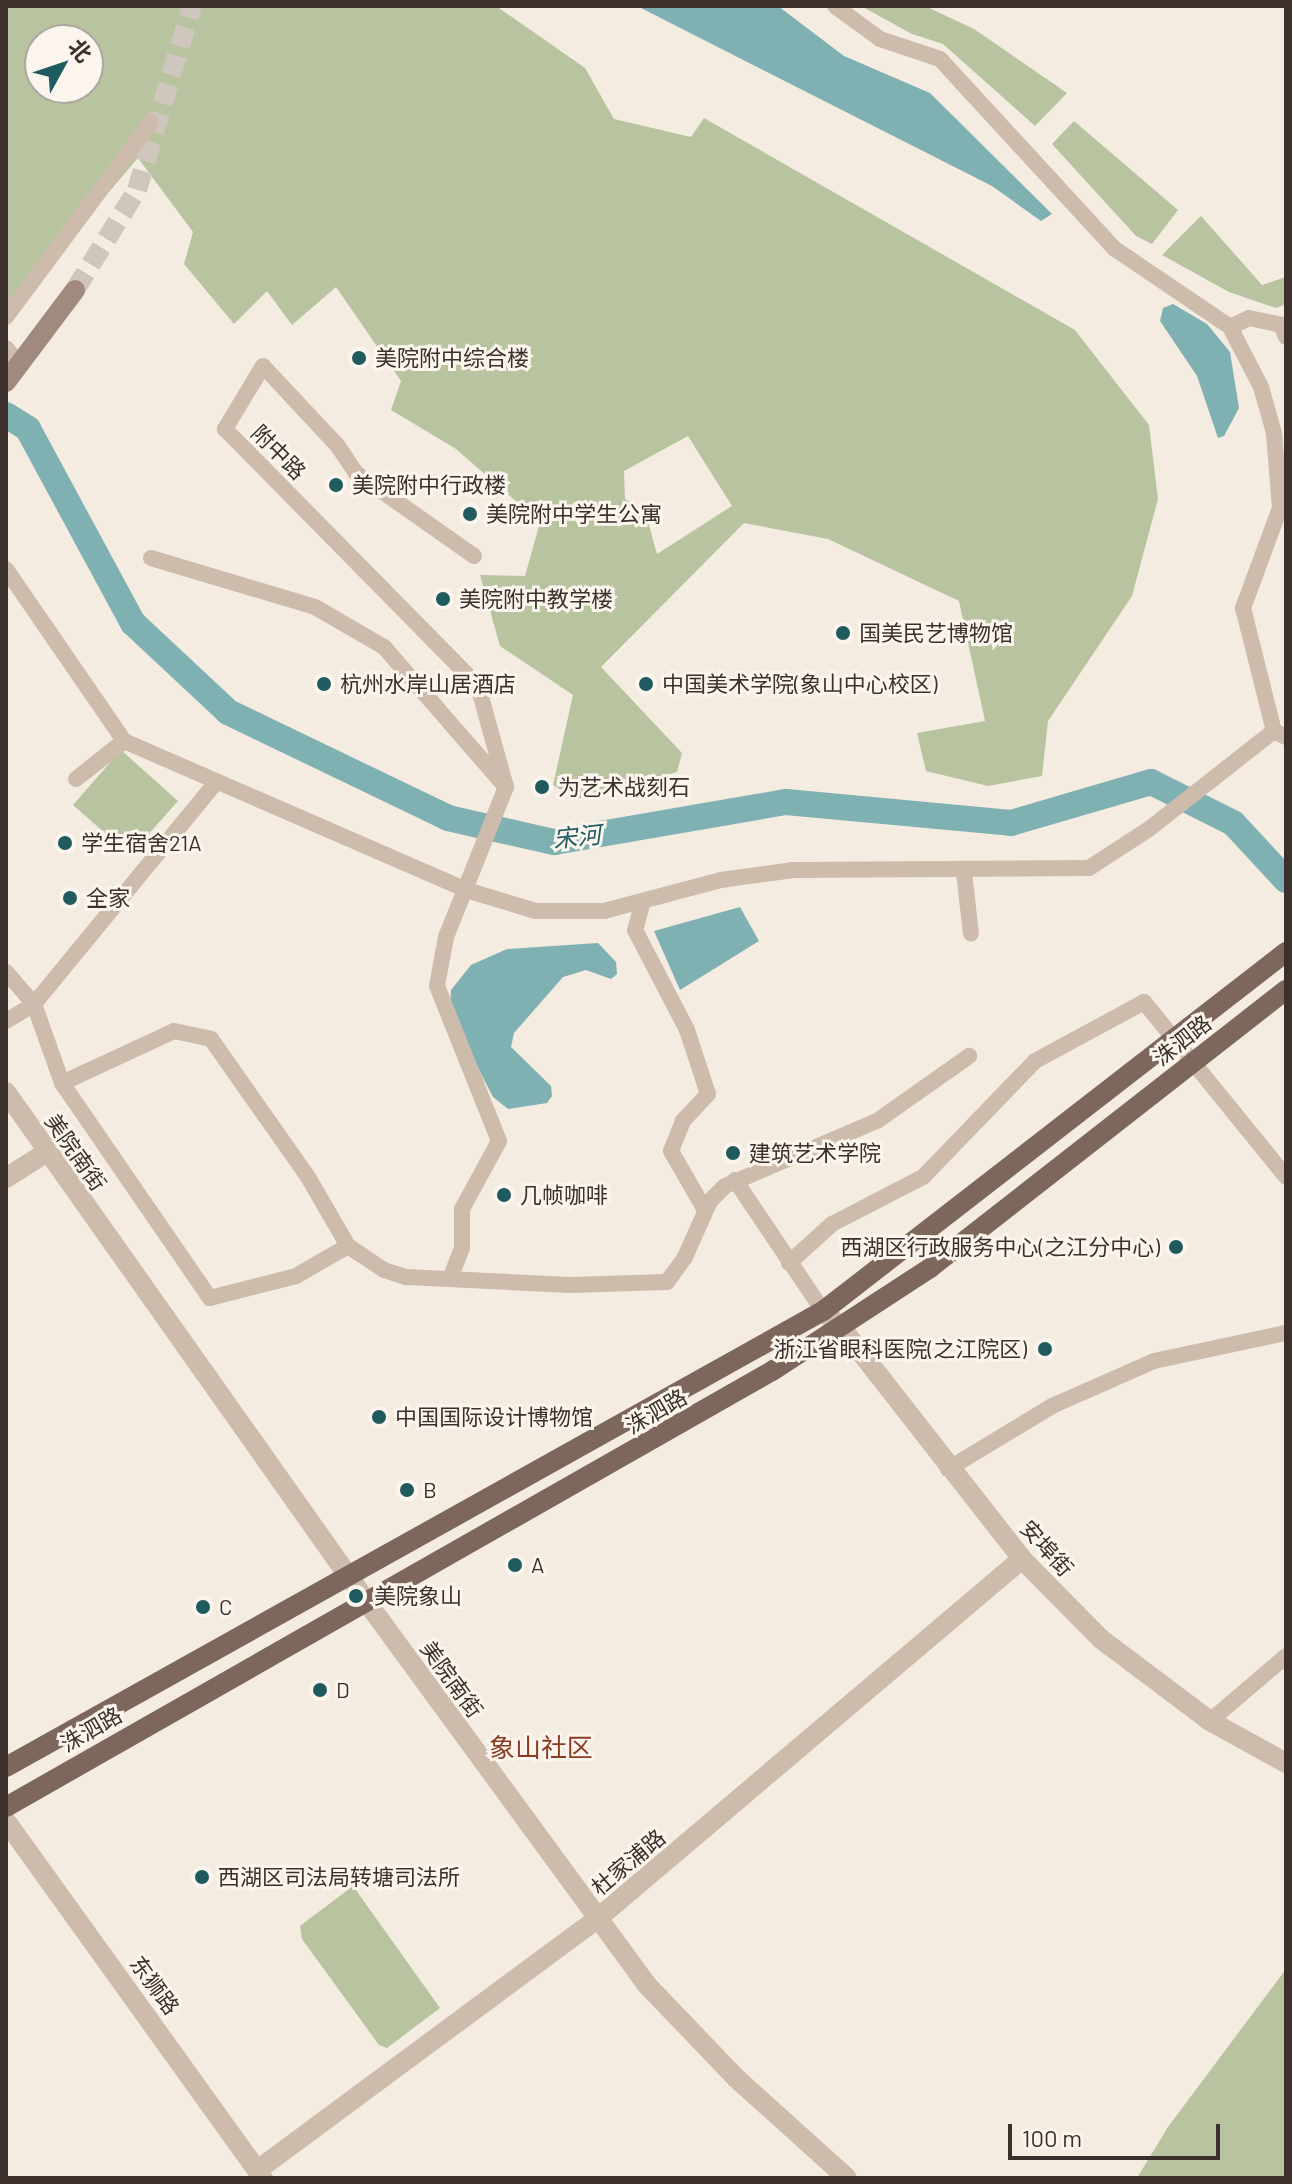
<!DOCTYPE html>
<meta charset="utf-8">
<style>
body{margin:0}
#map{position:relative;width:1292px;height:2184px;overflow:hidden;background:#f4ebe1;font-family:Barlow,"Noto Sans SC",sans-serif}
div>[style]{position:absolute}
.green>*{inset:0;background:#b8c4a0}
.water>*{inset:0;background:#7fb0b2}
.river>*{height:26px;margin:-13px;padding:0 13px;transform-origin:13px;border-radius:13px;background:#7fb0b2}
.secondary-tunnel>*{height:20px;margin-top:-10px;transform-origin:0;background:repeating-linear-gradient(90deg,#cfc6bd 0 20px,transparent 0 30px)}
.minor>*{height:16px;margin:-8px;padding:0 8px;transform-origin:8px;border-radius:8px;background:#cdbbac}
.tertiary>*{height:20px;margin:-10px;padding:0 10px;transform-origin:10px;border-radius:10px;background:#cdbbac}
.secondary>*{height:20px;margin:-10px;padding:0 10px;transform-origin:10px;border-radius:10px;background:#a18a7d}
.primary>*{height:20px;margin:-10px;padding:0 10px;transform-origin:10px;border-radius:10px;background:#7d675c}
.dots>*{width:22px;height:22px;translate:-50% -50%;box-sizing:border-box;border:4px solid #fbf5ee;border-radius:50%}
span{translate:-50% -50%;white-space:nowrap;text-align:center;line-height:1.15;-webkit-text-stroke:6px #fbf5ee;paint-order:stroke}
.poi-label{font-size:22px;color:#3b302b}
.left{translate:0 -50%;text-align:left}
.right{translate:-100% -50%;text-align:right}
.street-label{font-size:22px;color:#3b302b}
.water-label{font-size:24px;color:#1f5a5e;font-style:italic}
.quarter-label{font-size:26px;color:#8c3b22}
.frame{position:absolute;inset:0;border:8px solid #3b302b;pointer-events:none}
.north{position:absolute;left:24px;top:24px;width:80px;height:80px;box-sizing:border-box;background:#fbf5ee;border:2px solid #aea6a0;border-radius:50%;rotate:50deg;font-size:22px;font-weight:700;line-height:32px;text-align:center;color:#3b302b}
.north::after{content:'';display:block;margin:auto;width:28px;height:36px;background:#1f5a5e;clip-path:polygon(50% 0,100% 100%,50% 72%,0 100%)}
.scale{position:absolute;left:1008px;top:2124px;width:212px;height:36px;box-sizing:border-box;border:4px solid #3b302b;border-top:0;padding-left:10px;font-size:24px;line-height:28px;white-space:nowrap;color:#3b302b;-webkit-text-stroke:6px #fbf5ee;paint-order:stroke}
</style>
<div id="map">
<div class="green">
<div style="clip-path:polygon(evenodd,6px 6px,496px 6px,585px 68px,614px 119px,691px 137px,704px 118px,1075px 330px,1149px 425px,1158px 499px,1132px 596px,1048px 721px,1042px 776px,988px 786px,926px 771px,917px 733px,985px 721px,959px 601px,828px 539px,744px 523px,601px 667px,682px 753px,677px 772px,576px 799px,553px 785px,573px 695px,500px 646px,480px 575px,525px 576px,540px 522px,456px 449px,391px 410px,401px 381px,336px 287px,292px 325px,267px 291px,234px 324px,184px 264px,193px 232px,138px 158px,6px 312px,6px 6px,40px 40px,88px 40px,88px 88px,40px 88px,40px 40px,6px 6px,688px 436px,732px 506px,657px 554px,645px 511px,625px 499px,624px 471px,688px 436px)"></div>
<div style="clip-path:polygon(861px 6px,925px 6px,974px 29px,1067px 93px,1035px 126px,943px 44px,912px 34px)"></div>
<div style="clip-path:polygon(1074px 121px,1178px 210px,1152px 244px,1136px 236px,1052px 144px)"></div>
<div style="clip-path:polygon(1201px 216px,1262px 285px,1286px 277px,1286px 304px,1276px 308px,1229px 292px,1162px 255px)"></div>
<div style="clip-path:polygon(121px 750px,178px 801px,130px 855px,73px 805px)"></div>
<div style="clip-path:polygon(353px 1886px,440px 2008px,387px 2048px,379px 2045px,302px 1939px,300px 1926px)"></div>
<div style="clip-path:polygon(1286px 1969px,1286px 2178px,1137px 2178px,1168px 2127px)"></div>
</div>
<div class="water">
<div style="clip-path:polygon(637px 6px,778px 6px,844px 56px,930px 93px,1052px 214px,1041px 221px,992px 186px)"></div>
<div style="clip-path:polygon(1173px 304px,1207px 324px,1230px 352px,1239px 408px,1224px 436px,1218px 438px,1197px 376px,1160px 321px,1163px 308px)"></div>
<div style="clip-path:polygon(740px 907px,759px 941px,680px 990px,654px 931px)"></div>
<div style="clip-path:polygon(598px 943px,616px 962px,617px 974px,611px 979px,586px 970px,563px 977px,514px 1033px,511px 1047px,551px 1086px,552px 1096px,547px 1103px,508px 1109px,493px 1097px,450px 1014px,451px 990px,471px 965px,507px 949px)"></div>
</div>
<div class="river">
<div style="left:6px;top:415px;width:26px;rotate:32deg"></div>
<div style="left:28px;top:429px;width:221px;rotate:61.6deg"></div>
<div style="left:133px;top:623px;width:130px;rotate:43.1deg"></div>
<div style="left:228px;top:712px;width:244px;rotate:25.7deg"></div>
<div style="left:448px;top:818px;width:109px;rotate:12.8deg"></div>
<div style="left:554px;top:842px;width:235px;rotate:-9.8deg"></div>
<div style="left:786px;top:802px;width:226px;rotate:5.3deg"></div>
<div style="left:1011px;top:823px;width:146px;rotate:-16.3deg"></div>
<div style="left:1151px;top:782px;width:92px;rotate:26.6deg"></div>
<div style="left:1233px;top:823px;width:78px;rotate:47.1deg"></div>
</div>
<div class="secondary-tunnel">
<div style="left:75px;top:290px;width:118px;rotate:-58.2deg"></div>
<div style="left:137px;top:190px;width:192px;rotate:-73.4deg"></div>
</div>
<div class="minor">
<div style="left:835px;top:6px;width:56px;rotate:36.3deg"></div>
<div style="left:880px;top:39px;width:63px;rotate:18.4deg"></div>
<div style="left:940px;top:59px;width:258px;rotate:47.4deg"></div>
<div style="left:1115px;top:249px;width:139px;rotate:34.1deg"></div>
<div style="left:1230px;top:327px;width:68px;rotate:62.7deg"></div>
<div style="left:1261px;top:387px;width:48px;rotate:74.2deg"></div>
<div style="left:1274px;top:433px;width:75px;rotate:85.4deg"></div>
<div style="left:1280px;top:508px;width:107px;rotate:110.3deg"></div>
<div style="left:1243px;top:608px;width:127px;rotate:75.9deg"></div>
<div style="left:1274px;top:731px;width:13px;rotate:27deg"></div>
<div style="left:6px;top:317px;width:243px;rotate:-53.4deg"></div>
<div style="left:1230px;top:327px;width:21px;rotate:-25deg"></div>
<div style="left:1249px;top:318px;width:33px;rotate:12deg"></div>
<div style="left:1281px;top:325px;width:13px;rotate:67deg"></div>
<div style="left:6px;top:348px;width:22px;rotate:51deg"></div>
<div style="left:474px;top:556px;width:144px;rotate:-144.9deg"></div>
<div style="left:356px;top:473px;width:34px;rotate:-124deg"></div>
<div style="left:337px;top:445px;width:108px;rotate:-133.1deg"></div>
<div style="left:263px;top:366px;width:74px;rotate:121.1deg"></div>
<div style="left:225px;top:429px;width:361px;rotate:45.4deg"></div>
<div style="left:478px;top:686px;width:105px;rotate:74.5deg"></div>
<div style="left:151px;top:558px;width:171px;rotate:16.6deg"></div>
<div style="left:315px;top:607px;width:80px;rotate:30.1deg"></div>
<div style="left:384px;top:647px;width:183px;rotate:49deg"></div>
<div style="left:6px;top:569px;width:209px;rotate:55.5deg"></div>
<div style="left:124px;top:741px;width:373px;rotate:23.5deg"></div>
<div style="left:466px;top:890px;width:73px;rotate:16.7deg"></div>
<div style="left:536px;top:911px;width:68px"></div>
<div style="left:604px;top:911px;width:121px;rotate:-14.8deg"></div>
<div style="left:721px;top:880px;width:73px;rotate:-7.9deg"></div>
<div style="left:793px;top:870px;width:296px;rotate:-0.4deg"></div>
<div style="left:1089px;top:868px;width:72px;rotate:-33deg"></div>
<div style="left:1149px;top:829px;width:159px;rotate:-38.1deg"></div>
<div style="left:76px;top:779px;width:61px;rotate:-38.4deg"></div>
<div style="left:964px;top:872px;width:62px;rotate:83.6deg"></div>
<div style="left:643px;top:901px;width:30px;rotate:105deg"></div>
<div style="left:635px;top:930px;width:113px;rotate:62.5deg"></div>
<div style="left:687px;top:1030px;width:67px;rotate:71.8deg"></div>
<div style="left:708px;top:1094px;width:37px;rotate:133deg"></div>
<div style="left:683px;top:1121px;width:32px;rotate:112deg"></div>
<div style="left:671px;top:1151px;width:68px;rotate:60deg"></div>
<div style="left:6px;top:972px;width:43px;rotate:48.8deg"></div>
<div style="left:34px;top:1004px;width:84px;rotate:70.5deg"></div>
<div style="left:62px;top:1083px;width:261px;rotate:55.5deg"></div>
<div style="left:210px;top:1298px;width:89px;rotate:-14.3deg"></div>
<div style="left:296px;top:1276px;width:60px;rotate:-30deg"></div>
<div style="left:348px;top:1246px;width:43px;rotate:33.7deg"></div>
<div style="left:384px;top:1270px;width:23px;rotate:18deg"></div>
<div style="left:406px;top:1277px;width:164px;rotate:2.8deg"></div>
<div style="left:570px;top:1285px;width:97px;rotate:-1.8deg"></div>
<div style="left:667px;top:1282px;width:31px;rotate:-54deg"></div>
<div style="left:685px;top:1257px;width:61px;rotate:-65.9deg"></div>
<div style="left:710px;top:1201px;width:21px;rotate:-45deg"></div>
<div style="left:725px;top:1186px;width:165px;rotate:-23.2deg"></div>
<div style="left:877px;top:1121px;width:113px;rotate:-35.2deg"></div>
<div style="left:6px;top:1021px;width:33px;rotate:-31deg"></div>
<div style="left:34px;top:1004px;width:288px;rotate:-50.6deg"></div>
<div style="left:62px;top:1083px;width:123px;rotate:-24.9deg"></div>
<div style="left:174px;top:1031px;width:38px;rotate:12deg"></div>
<div style="left:211px;top:1039px;width:169px;rotate:54.9deg"></div>
<div style="left:308px;top:1177px;width:80px;rotate:59.9deg"></div>
<div style="left:735px;top:1180px;width:158px;rotate:56.1deg"></div>
<div style="left:789px;top:1263px;width:58px;rotate:-42.2deg"></div>
<div style="left:832px;top:1224px;width:102px;rotate:-27.3deg"></div>
<div style="left:923px;top:1177px;width:161px;rotate:-46deg"></div>
<div style="left:1035px;top:1061px;width:124px;rotate:-28.4deg"></div>
<div style="left:1144px;top:1002px;width:225px;rotate:50.9deg"></div>
<div style="left:450px;top:1279px;width:34px;rotate:-69deg"></div>
<div style="left:462px;top:1247px;width:38px;rotate:-90deg"></div>
<div style="left:462px;top:1209px;width:77px;rotate:-61.4deg"></div>
<div style="left:499px;top:1141px;width:167px;rotate:-111.8deg"></div>
<div style="left:437px;top:986px;width:50px;rotate:-79.6deg"></div>
<div style="left:446px;top:937px;width:162px;rotate:-68.2deg"></div>
<div style="left:948px;top:1469px;width:122px;rotate:-31.2deg"></div>
<div style="left:1052px;top:1406px;width:111px;rotate:-23.8deg"></div>
<div style="left:1154px;top:1361px;width:135px;rotate:-12deg"></div>
<div style="left:1210px;top:1721px;width:100px;rotate:-40.5deg"></div>
</div>
<div class="tertiary">
<div style="left:6px;top:1092px;width:623px;rotate:54.73deg"></div>
<div style="left:366px;top:1601px;width:474px;rotate:53.8deg"></div>
<div style="left:646px;top:1984px;width:130px;rotate:46.2deg"></div>
<div style="left:736px;top:2078px;width:149px;rotate:42deg"></div>
<div style="left:6px;top:1178px;width:49px;rotate:-32.4deg"></div>
<div style="left:823px;top:1311px;width:24px;rotate:42deg"></div>
<div style="left:841px;top:1327px;width:294px;rotate:52deg"></div>
<div style="left:1022px;top:1559px;width:112px;rotate:45.4deg"></div>
<div style="left:1101px;top:1639px;width:136px;rotate:37deg"></div>
<div style="left:1210px;top:1721px;width:87px;rotate:28.9deg"></div>
<div style="left:6px;top:1821px;width:440px;rotate:54.3deg"></div>
<div style="left:259px;top:2169px;width:420px;rotate:-36.5deg"></div>
<div style="left:597px;top:1919px;width:557px;rotate:-40.27deg"></div>
</div>
<div class="secondary">
<div style="left:6px;top:382px;width:115px;rotate:-53.1deg"></div>
</div>
<div class="primary">
<div style="left:6px;top:1767px;width:936px;rotate:-29.17deg"></div>
<div style="left:823px;top:1311px;width:586px;rotate:-37.79deg"></div>
<div style="left:6px;top:1807px;width:881px;rotate:-29.65deg"></div>
<div style="left:772px;top:1371px;width:189px;rotate:-33.1deg"></div>
<div style="left:930px;top:1268px;width:452px;rotate:-38deg"></div>
</div>
<div class="dots">
<div style="left:359px;top:358px;background:#1f5a5e"></div>
<div style="left:336px;top:485px;background:#1f5a5e"></div>
<div style="left:470px;top:514px;background:#1f5a5e"></div>
<div style="left:443px;top:599px;background:#1f5a5e"></div>
<div style="left:843px;top:633px;background:#1f5a5e"></div>
<div style="left:324px;top:684px;background:#1f5a5e"></div>
<div style="left:646px;top:684px;background:#1f5a5e"></div>
<div style="left:542px;top:787px;background:#1f5a5e"></div>
<div style="left:65px;top:843px;background:#1f5a5e"></div>
<div style="left:70px;top:898px;background:#1f5a5e"></div>
<div style="left:733px;top:1153px;background:#1f5a5e"></div>
<div style="left:504px;top:1195px;background:#1f5a5e"></div>
<div style="left:1176px;top:1247px;background:#1f5a5e"></div>
<div style="left:1045px;top:1349px;background:#1f5a5e"></div>
<div style="left:379px;top:1417px;background:#1f5a5e"></div>
<div style="left:407px;top:1490px;background:#1f5a5e"></div>
<div style="left:515px;top:1565px;background:#1f5a5e"></div>
<div style="left:356px;top:1596px;background:#1f5a5e"></div>
<div style="left:203px;top:1607px;background:#1f5a5e"></div>
<div style="left:320px;top:1690px;background:#1f5a5e"></div>
<div style="left:202px;top:1877px;background:#1f5a5e"></div>
</div>
<div class="poi-label">
<span class="left" style="left:375px;top:358px">美院附中综合楼</span>
<span class="left" style="left:352px;top:485px">美院附中行政楼</span>
<span class="left" style="left:486px;top:514px">美院附中学生公寓</span>
<span class="left" style="left:459px;top:599px">美院附中教学楼</span>
<span class="left" style="left:859px;top:633px">国美民艺博物馆</span>
<span class="left" style="left:340px;top:684px">杭州水岸山居酒店</span>
<span class="left" style="left:662px;top:684px">中国美术学院(象山中心校区)</span>
<span class="left" style="left:558px;top:787px">为艺术战刻石</span>
<span class="left" style="left:81px;top:843px">学生宿舍21A</span>
<span class="left" style="left:86px;top:898px">全家</span>
<span class="left" style="left:749px;top:1153px">建筑艺术学院</span>
<span class="left" style="left:520px;top:1195px">几帧咖啡</span>
<span class="right" style="left:1160px;top:1247px">西湖区行政服务中心(之江分中心)</span>
<span class="right" style="left:1027px;top:1349px">浙江省眼科医院(之江院区)</span>
<span class="left" style="left:395px;top:1417px">中国国际设计博物馆</span>
<span class="left" style="left:423px;top:1490px">B</span>
<span class="left" style="left:531px;top:1565px">A</span>
<span class="left" style="left:374px;top:1596px">美院象山</span>
<span class="left" style="left:219px;top:1607px">C</span>
<span class="left" style="left:336px;top:1690px">D</span>
<span class="left" style="left:218px;top:1877px">西湖区司法局转塘司法所</span>
</div>
<div class="street-label">
<span style="left:279px;top:452px;rotate:45deg">附中路</span>
<span style="left:1182px;top:1040px;rotate:-38deg">洙泗路</span>
<span style="left:76px;top:1152px;rotate:55deg">美院南街</span>
<span style="left:656px;top:1411px;rotate:-30deg">洙泗路</span>
<span style="left:1047px;top:1548px;rotate:48deg">安埠街</span>
<span style="left:452px;top:1679px;rotate:54deg">美院南街</span>
<span style="left:91px;top:1729px;rotate:-30deg">洙泗路</span>
<span style="left:628px;top:1862px;rotate:-40deg">杜家浦路</span>
<span style="left:155px;top:1985px;rotate:54deg">东狮路</span>
</div>
<div class="water-label">
<span style="left:577px;top:836px;rotate:-6deg">宋河</span>
</div>
<div class="quarter-label">
<span style="left:541px;top:1747px">象山社区</span>
</div>
<div class="frame"></div>
<div class="north">北</div>
<div class="scale">100 m</div>
</div>
